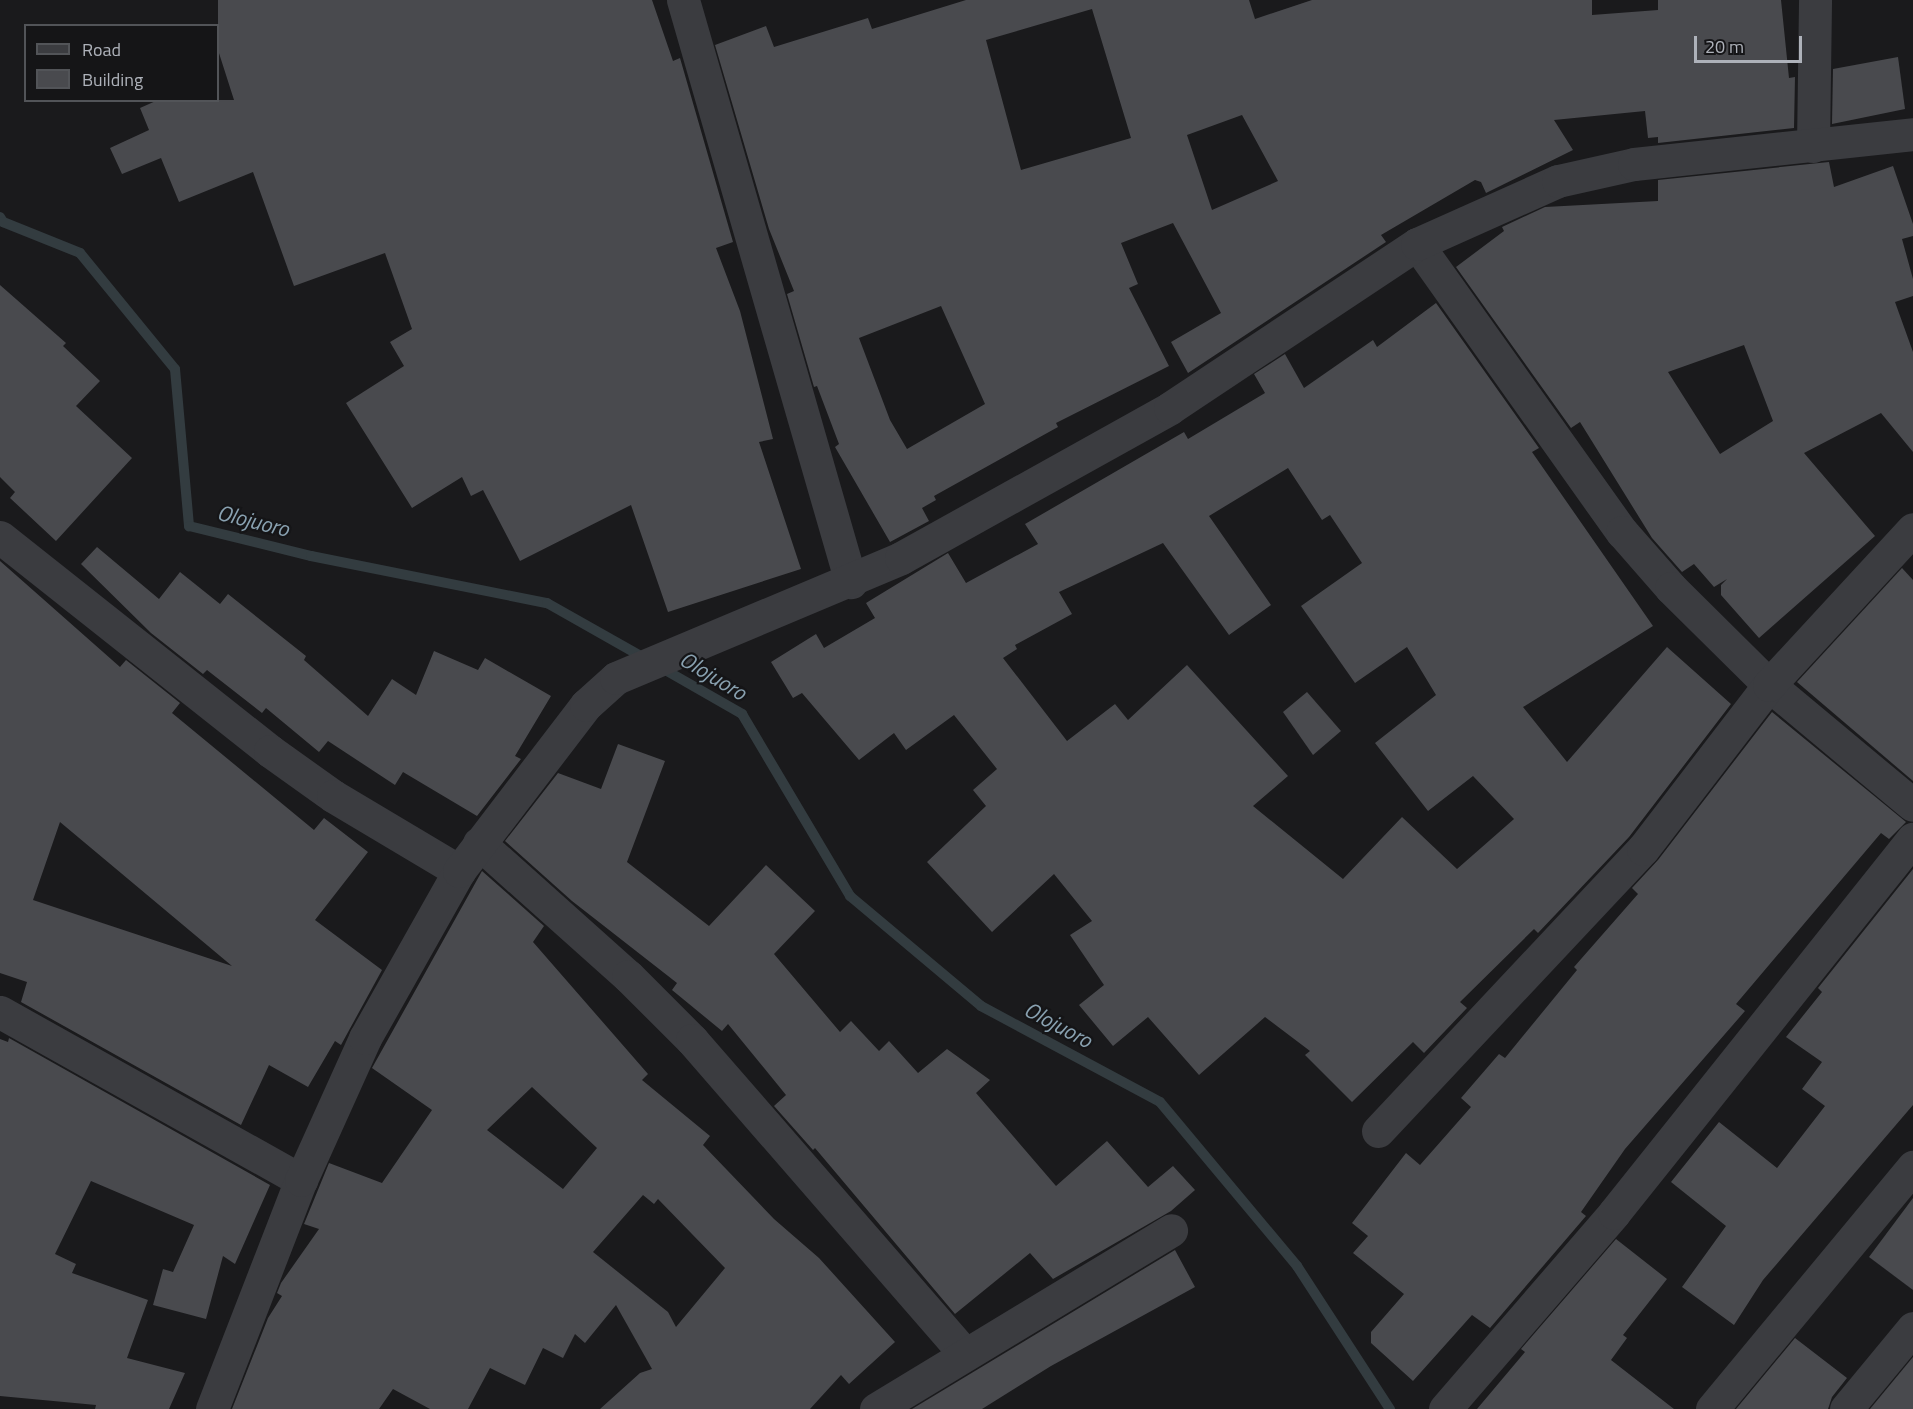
<!DOCTYPE html>
<style>
body{margin:0}
#map{position:relative;width:1913px;height:1409px;overflow:hidden;background:#1a1a1c;font-family:"Titillium Web",sans-serif}
div>[style]{position:absolute}
.stream>*{height:10px;margin:-5px;padding:0 5px;transform-origin:5px;border-radius:5px;background:#333c40}
.building>*{inset:0;background:#494a4e}
.minor>*{height:33px;margin:-16.5px;padding:0 16.5px;transform-origin:16.5px;border-radius:16.5px;background:#3b3c40}
span{translate:-50% -50%;white-space:nowrap;text-align:center;line-height:1.15;-webkit-text-stroke:4.5px #151517;paint-order:stroke}
.water-label{font-size:22px;color:#89a1b0;font-style:italic}
.legend{position:absolute;left:24px;top:24px;width:195px;height:78px;box-sizing:border-box;background:#151517;border:2px solid #525458;margin:0;padding:8px 10px;list-style:none;font-size:18px;color:#aeb2ba}
.legend li{display:flex;align-items:center;gap:12px;height:30px}
.legend b{width:30px;border:2px solid #525458}
.scale{position:absolute;left:1694px;top:36px;width:108px;height:27px;box-sizing:border-box;border:3px solid #aeb2ba;border-top:0;padding-left:8px;font-size:18px;line-height:21px;white-space:nowrap;color:#aeb2ba;-webkit-text-stroke:4px #151517;paint-order:stroke}
</style>
<div id="map">
<div class="stream">
<div style="left:0;top:217px;width:6px;rotate:59deg"></div>
<div style="left:3px;top:222px;width:83px;rotate:21.9deg"></div>
<div style="left:80px;top:253px;width:150px;rotate:50.7deg"></div>
<div style="left:175px;top:369px;width:158px;rotate:84.9deg"></div>
<div style="left:189px;top:526px;width:126px;rotate:13.8deg"></div>
<div style="left:311px;top:556px;width:241px;rotate:11.3deg"></div>
<div style="left:547px;top:603px;width:114px;rotate:29.5deg"></div>
<div style="left:660px;top:667px;width:95px;rotate:29.8deg"></div>
<div style="left:742px;top:714px;width:212px;rotate:59.3deg"></div>
<div style="left:850px;top:896px;width:171px;rotate:40deg"></div>
<div style="left:981px;top:1006px;width:203px;rotate:28.2deg"></div>
<div style="left:1160px;top:1102px;width:214px;rotate:50.1deg"></div>
<div style="left:1297px;top:1266px;width:171px;rotate:57deg"></div>
</div>
<div class="building">
<div style="clip-path:polygon(218px 0,652px 0,673px 61px,680px 58px,733px 242px,716px 248px,740px 311px,773px 439px,759px 442px,801px 569px,668px 612px,631px 505px,520px 561px,483px 490px,471px 496px,462px 477px,412px 508px,346px 403px,404px 366px,390px 342px,412px 329px,385px 253px,294px 286px,253px 172px,179px 202px,161px 158px,122px 174px,110px 148px,149px 130px,140px 108px,158px 100px,234px 100px,218px 50px)"></div>
<div style="clip-path:polygon(evenodd,966px 0,1249px 0,1255px 19px,1312px 0,1592px 0,1592px 15px,1658px 10px,1658px 0,1781px 0,1789px 78px,1795px 77px,1794px 128px,1658px 143px,1658px 137px,1648px 138px,1645px 111px,1554px 120px,1573px 150px,1486px 193px,1481px 182px,1475px 180px,1381px 235px,1386px 242px,1188px 373px,1171px 342px,1221px 313px,1173px 223px,1121px 243px,1138px 284px,1129px 288px,1169px 366px,1056px 423px,1058px 427px,934px 496px,936px 500px,922px 508px,929px 521px,890px 542px,835px 447px,839px 444px,817px 386px,814px 387px,787px 294px,794px 291px,769px 229px,715px 45px,766px 26px,774px 47px,868px 18px,872px 29px,966px 0,1092px 9px,1131px 138px,1021px 170px,986px 40px,1092px 9px,966px 0,1242px 115px,1278px 181px,1212px 210px,1187px 135px,1242px 115px,966px 0,941px 306px,985px 404px,907px 449px,890px 420px,859px 338px,941px 306px)"></div>
<div style="clip-path:polygon(1898px 57px,1905px 109px,1832px 124px,1833px 69px)"></div>
<div style="clip-path:polygon(evenodd,1829px 162px,1834px 187px,1893px 166px,1913px 224px,1913px 236px,1902px 239px,1913px 279px,1913px 296px,1895px 302px,1913px 352px,1913px 452px,1881px 413px,1804px 453px,1875px 536px,1759px 638px,1721px 595px,1721px 585px,1727px 579px,1714px 587px,1694px 564px,1682px 572px,1652px 538px,1580px 422px,1571px 428px,1456px 267px,1504px 231px,1502px 227px,1545px 207px,1658px 201px,1658px 180px,1829px 162px,1744px 345px,1773px 421px,1720px 454px,1668px 372px,1744px 345px)"></div>
<div style="clip-path:polygon(0 285px,66px 343px,63px 346px,100px 381px,76px 406px,132px 458px,56px 541px,10px 498px,15px 492px,0 477px)"></div>
<div style="clip-path:polygon(evenodd,1436px 303px,1539px 448px,1532px 452px,1653px 626px,1523px 707px,1567px 762px,1667px 647px,1731px 704px,1629px 837px,1538px 933px,1534px 929px,1460px 1002px,1467px 1008px,1424px 1053px,1413px 1042px,1352px 1102px,1305px 1055px,1310px 1051px,1265px 1017px,1199px 1075px,1148px 1017px,1113px 1046px,1079px 1005px,1104px 985px,1070px 935px,1092px 921px,1054px 874px,992px 932px,927px 862px,986px 806px,973px 790px,997px 769px,954px 715px,906px 750px,894px 733px,859px 760px,802px 693px,793px 698px,771px 662px,816px 634px,824px 648px,875px 618px,866px 603px,948px 553px,966px 583px,1038px 544px,1025px 524px,1184px 432px,1188px 439px,1265px 393px,1254px 374px,1285px 354px,1304px 388px,1373px 340px,1377px 347px,1436px 303px,1288px 468px,1322px 520px,1330px 515px,1362px 563px,1301px 606px,1355px 683px,1407px 647px,1436px 695px,1375px 743px,1428px 811px,1473px 776px,1514px 819px,1457px 869px,1402px 817px,1343px 879px,1253px 806px,1288px 776px,1187px 665px,1128px 720px,1115px 704px,1067px 741px,1003px 658px,1017px 649px,1015px 645px,1072px 614px,1059px 592px,1163px 543px,1229px 635px,1271px 605px,1209px 516px,1288px 468px)"></div>
<div style="clip-path:polygon(97px 547px,159px 599px,180px 572px,220px 604px,228px 594px,306px 656px,304px 660px,368px 716px,392px 679px,416px 695px,434px 651px,478px 670px,485px 658px,551px 696px,515px 756px,521px 759px,477px 816px,403px 772px,395px 785px,328px 741px,319px 752px,266px 708px,262px 713px,207px 670px,203px 674px,151px 633px,81px 564px)"></div>
<div style="clip-path:polygon(evenodd,0 561px,120px 667px,126px 660px,180px 703px,172px 713px,314px 830px,324px 818px,368px 852px,315px 920px,382px 970px,341px 1045px,335px 1041px,308px 1087px,269px 1065px,241px 1125px,21px 1002px,27px 982px,0 973px,0 561px,60px 822px,232px 966px,33px 900px,60px 822px)"></div>
<div style="clip-path:polygon(1902px 568px,1913px 580px,1913px 781px,1797px 682px)"></div>
<div style="clip-path:polygon(1307px 692px,1341px 731px,1313px 755px,1283px 712px)"></div>
<div style="clip-path:polygon(1772px 712px,1906px 822px,1889px 839px,1881px 833px,1736px 1004px,1745px 1011px,1625px 1149px,1581px 1212px,1586px 1216px,1490px 1328px,1472px 1315px,1413px 1381px,1371px 1343px,1371px 1332px,1404px 1294px,1353px 1253px,1368px 1236px,1352px 1223px,1406px 1153px,1420px 1165px,1471px 1107px,1461px 1098px,1499px 1054px,1505px 1058px,1577px 970px,1574px 967px,1638px 894px,1632px 888px,1658px 860px)"></div>
<div style="clip-path:polygon(618px 744px,665px 761px,627px 862px,709px 926px,766px 865px,815px 911px,774px 954px,840px 1032px,851px 1021px,879px 1051px,889px 1041px,918px 1073px,947px 1049px,990px 1080px,976px 1093px,1056px 1186px,1107px 1141px,1148px 1187px,1173px 1166px,1195px 1190px,1171px 1211px,1053px 1279px,1030px 1253px,955px 1314px,815px 1148px,813px 1150px,774px 1106px,786px 1095px,728px 1024px,722px 1031px,672px 990px,677px 983px,572px 901px,505px 841px,558px 773px,601px 789px)"></div>
<div style="clip-path:polygon(1913px 869px,1913px 1105px,1763px 1280px,1734px 1325px,1682px 1287px,1726px 1226px,1671px 1182px,1719px 1122px,1777px 1168px,1825px 1106px,1802px 1089px,1822px 1062px,1786px 1037px,1822px 992px,1818px 988px)"></div>
<div style="clip-path:polygon(evenodd,482px 871px,544px 926px,533px 942px,648px 1074px,642px 1080px,710px 1136px,703px 1145px,774px 1219px,819px 1258px,895px 1342px,849px 1384px,841px 1375px,810px 1409px,600px 1409px,640px 1373px,652px 1369px,616px 1305px,585px 1343px,575px 1334px,563px 1358px,543px 1348px,525px 1385px,490px 1368px,468px 1409px,430px 1409px,393px 1389px,379px 1409px,232px 1409px,268px 1318px,282px 1296px,277px 1293px,281px 1283px,319px 1229px,304px 1224px,329px 1163px,382px 1183px,432px 1110px,372px 1068px,482px 871px,532px 1087px,597px 1148px,563px 1189px,487px 1130px,532px 1087px,482px 871px,643px 1195px,654px 1204px,658px 1199px,725px 1268px,676px 1327px,668px 1312px,593px 1252px,643px 1195px)"></div>
<div style="clip-path:polygon(9px 1038px,270px 1185px,235px 1264px,223px 1256px,206px 1319px,153px 1305px,163px 1269px,173px 1272px,194px 1225px,91px 1181px,55px 1254px,76px 1264px,72px 1273px,148px 1300px,127px 1358px,185px 1373px,169px 1409px,95px 1409px,96px 1405px,0 1396px,0 1039px,8px 1042px)"></div>
<div style="clip-path:polygon(1913px 1198px,1913px 1290px,1869px 1257px)"></div>
<div style="clip-path:polygon(1616px 1239px,1667px 1279px,1623px 1335px,1627px 1338px,1611px 1360px,1674px 1409px,1477px 1409px,1525px 1352px,1521px 1349px)"></div>
<div style="clip-path:polygon(1175px 1250px,1195px 1287px,1051px 1366px,982px 1409px,912px 1409px)"></div>
<div style="clip-path:polygon(1795px 1338px,1847px 1378px,1832px 1397px,1828px 1409px,1736px 1409px)"></div>
<div style="clip-path:polygon(1913px 1357px,1913px 1409px,1870px 1409px)"></div>
</div>
<div class="minor">
<div style="left:683px;top:0;width:606px;rotate:73.9deg"></div>
<div style="left:1813px;top:146px;width:146px;rotate:-89.2deg"></div>
<div style="left:1417px;top:244px;width:354px;rotate:54.6deg"></div>
<div style="left:1622px;top:532px;width:74px;rotate:48.8deg"></div>
<div style="left:1671px;top:588px;width:138px;rotate:44.7deg"></div>
<div style="left:1769px;top:685px;width:187px;rotate:39.8deg"></div>
<div style="left:0;top:537px;width:345px;rotate:38.4deg"></div>
<div style="left:270px;top:751px;width:77px;rotate:35.5deg"></div>
<div style="left:333px;top:796px;width:147px;rotate:30.8deg"></div>
<div style="left:479px;top:843px;width:200px;rotate:41.8deg"></div>
<div style="left:628px;top:976px;width:91px;rotate:45deg"></div>
<div style="left:692px;top:1040px;width:415px;rotate:49deg"></div>
<div style="left:0;top:1012px;width:345px;rotate:29.2deg"></div>
<div style="left:1378px;top:1131px;width:387px;rotate:-46.8deg"></div>
<div style="left:1643px;top:849px;width:207px;rotate:-52.5deg"></div>
<div style="left:1769px;top:685px;width:212px;rotate:-47.3deg"></div>
<div style="left:212px;top:1409px;width:246px;rotate:-68.8deg"></div>
<div style="left:301px;top:1180px;width:156px;rotate:-65.7deg"></div>
<div style="left:365px;top:1038px;width:192px;rotate:-60.6deg"></div>
<div style="left:459px;top:871px;width:209px;rotate:-52.6deg"></div>
<div style="left:586px;top:705px;width:40px;rotate:-42deg"></div>
<div style="left:616px;top:678px;width:309px;rotate:-22.8deg"></div>
<div style="left:901px;top:558px;width:308px;rotate:-29.1deg"></div>
<div style="left:1170px;top:408px;width:296px;rotate:-33.6deg"></div>
<div style="left:1417px;top:244px;width:154px;rotate:-24.1deg"></div>
<div style="left:1558px;top:181px;width:78px;rotate:-12.6deg"></div>
<div style="left:1634px;top:164px;width:281px;rotate:-6.1deg"></div>
<div style="left:876px;top:1409px;width:345px;rotate:-31.2deg"></div>
<div style="left:1445px;top:1409px;width:259px;rotate:-49.2deg"></div>
<div style="left:1614px;top:1213px;width:479px;rotate:-51.4deg"></div>
<div style="left:1712px;top:1409px;width:315px;rotate:-50.3deg"></div>
<div style="left:1846px;top:1409px;width:105px;rotate:-50.4deg"></div>
</div>
<div class="water-label">
<span style="left:253px;top:521px;rotate:14deg">Olojuoro</span>
<span style="left:713px;top:676px;rotate:31deg">Olojuoro</span>
<span style="left:1058px;top:1025px;rotate:28deg">Olojuoro</span>
</div>
<ul class="legend">
<li><b style="height:8px;background:#3b3c40"></b>Road</li>
<li><b style="height:16px;background:#494a4e"></b>Building</li>
</ul>
<div class="scale">20 m</div>
</div>
